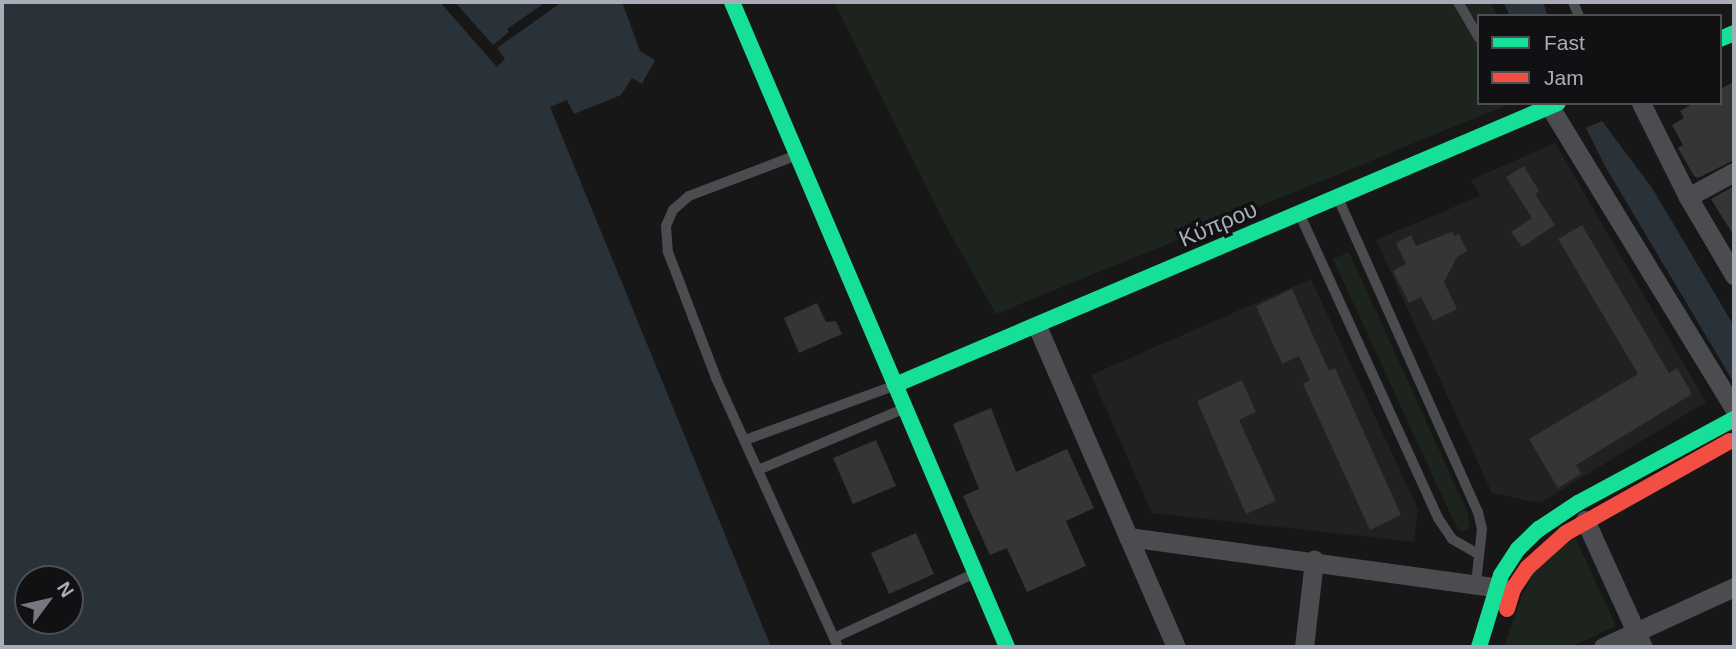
<!DOCTYPE html>
<meta charset="utf-8">
<style>
body{margin:0}
#map{position:relative;width:1736px;height:649px;overflow:hidden;background:#171717;font-family:Helvetica,sans-serif}
div>[style]{position:absolute}
.built>*{inset:0;background:#212123}
.green>*{inset:0;background:#1d241e}
.water>*{inset:0;background:#2a3239}
.pier>*{inset:0;background:#171717}
.building>*{inset:0;background:#353536}
.lane>*{height:10px;margin:-5px;padding:0 5px;transform-origin:5px;border-radius:5px;background:#4b4c50}
.street>*{height:19px;margin:-9.5px;padding:0 9.5px;transform-origin:9.5px;border-radius:9.5px;background:#4b4c50}
.fast>*{height:16px;margin:-8px;padding:0 8px;transform-origin:8px;border-radius:8px;background:#16e098}
.jam>*{height:16px;margin:-8px;padding:0 8px;transform-origin:8px;border-radius:8px;background:#f24e42}
span{translate:-50% -50%;white-space:nowrap;text-align:center;line-height:1.15;-webkit-text-stroke:7px #111113;paint-order:stroke}
.street-label{font-size:23px;color:#a8adb8}
.frame{position:absolute;inset:0;border:4px solid #a8adb8;pointer-events:none}
.legend{position:absolute;left:1477px;top:14px;width:245px;height:91px;box-sizing:border-box;background:#111113;border:2px solid #4d4f55;margin:0;padding:9px 12px;list-style:none;font-size:21px;color:#a8adb8}
.legend li{display:flex;align-items:center;gap:14px;height:35px}
.legend b{width:35px;border:2px solid #4d4f55}
.north{position:absolute;left:14px;top:565px;width:70px;height:70px;box-sizing:border-box;background:#111113;border:2px solid #4d4f55;border-radius:50%;rotate:57deg;font-size:19px;font-weight:700;line-height:28px;text-align:center;color:#a8adb8}
.north::after{content:'';display:block;margin:auto;width:24px;height:32px;background:#757880;clip-path:polygon(50% 0,100% 100%,50% 72%,0 100%)}
</style>
<div id="map">
<div class="built">
<div style="clip-path:polygon(1555px 143px,1706px 402px,1540px 503px,1492px 493px,1376px 240px,1480px 196px,1471px 180px)"></div>
<div style="clip-path:polygon(1311px 279px,1418px 509px,1414px 542px,1152px 513px,1091px 375px)"></div>
</div>
<div class="green">
<div style="clip-path:polygon(834px 2px,1491px 2px,1497px 16px,1479px 16px,1479px 103px,1512px 103px,996px 314px,946px 226px)"></div>
<div style="clip-path:polygon(1349px 252px,1468px 513px,1470px 526px,1466px 531px,1459px 530px,1453px 520px,1333px 259px)"></div>
<div style="clip-path:polygon(1575px 537px,1616px 626px,1571px 647px,1504px 647px,1521px 598px,1534px 572px)"></div>
</div>
<div class="water">
<div style="clip-path:polygon(evenodd,2px 2px,622px 2px,640px 51px,655px 60px,642px 84px,632px 78px,621px 95px,574px 114px,567px 100px,550px 107px,771px 647px,2px 647px,2px 2px,28px 579px,70px 579px,70px 621px,28px 621px,28px 579px)"></div>
<div style="clip-path:polygon(1503px 2px,1543px 2px,1548px 16px,1510px 16px)"></div>
<div style="clip-path:polygon(1602px 121px,1652px 188px,1734px 326px,1734px 383px,1605px 166px,1586px 128px)"></div>
</div>
<div class="pier">
<div style="clip-path:polygon(440px 2px,455px 2px,493px 45px,509px 32px,507px 29px,546px 2px,562px 2px,497px 48px,505px 59px,497px 67px)"></div>
</div>
<div class="building">
<div style="clip-path:polygon(1734px 82px,1734px 160px,1698px 178px,1694px 176px,1678px 148px,1683px 145px,1672px 125px,1684px 118px,1680px 111px,1694px 103px,1720px 103px,1720px 89px)"></div>
<div style="clip-path:polygon(1524px 166px,1539px 191px,1535px 194px,1555px 225px,1522px 247px,1511px 232px,1532px 218px,1506px 177px)"></div>
<div style="clip-path:polygon(1734px 186px,1734px 236px,1711px 199px)"></div>
<div style="clip-path:polygon(1582px 225px,1669px 373px,1677px 368px,1692px 394px,1576px 465px,1581px 474px,1558px 488px,1529px 439px,1638px 374px,1558px 239px)"></div>
<div style="clip-path:polygon(1452px 232px,1455px 236px,1459px 234px,1467px 251px,1457px 257px,1444px 282px,1457px 309px,1433px 321px,1421px 297px,1409px 303px,1393px 271px,1406px 264px,1396px 243px,1411px 235px,1416px 246px)"></div>
<div style="clip-path:polygon(1292px 289px,1329px 371px,1335px 368px,1401px 515px,1370px 530px,1303px 384px,1310px 380px,1299px 356px,1282px 364px,1256px 306px)"></div>
<div style="clip-path:polygon(817px 303px,826px 322px,836px 321px,842px 334px,799px 353px,784px 318px)"></div>
<div style="clip-path:polygon(1242px 380px,1256px 412px,1239px 420px,1276px 501px,1246px 514px,1197px 401px)"></div>
<div style="clip-path:polygon(991px 408px,1016px 472px,1067px 449px,1094px 508px,1066px 521px,1086px 566px,1027px 592px,1007px 548px,990px 555px,963px 496px,979px 489px,953px 424px)"></div>
<div style="clip-path:polygon(876px 440px,896px 486px,853px 504px,833px 458px)"></div>
<div style="clip-path:polygon(916px 533px,934px 574px,889px 594px,871px 553px)"></div>
</div>
<div class="lane">
<div style="left:1458px;top:2px;width:42px;rotate:59.7deg"></div>
<div style="left:1573px;top:2px;width:15px;rotate:67deg"></div>
<div style="left:797px;top:155px;width:116px;rotate:159.2deg"></div>
<div style="left:689px;top:196px;width:21px;rotate:139deg"></div>
<div style="left:673px;top:210px;width:17px;rotate:114deg"></div>
<div style="left:666px;top:226px;width:26px;rotate:86deg"></div>
<div style="left:668px;top:252px;width:135px;rotate:69.1deg"></div>
<div style="left:716px;top:378px;width:295px;rotate:65.6deg"></div>
<div style="left:1338px;top:198px;width:344px;rotate:66deg"></div>
<div style="left:1478px;top:512px;width:17px;rotate:77deg"></div>
<div style="left:1482px;top:529px;width:54px;rotate:96.3deg"></div>
<div style="left:1300px;top:215px;width:333px;rotate:65.5deg"></div>
<div style="left:1438px;top:518px;width:25px;rotate:56deg"></div>
<div style="left:1452px;top:539px;width:30px;rotate:30deg"></div>
<div style="left:745px;top:440px;width:158px;rotate:-20deg"></div>
<div style="left:758px;top:470px;width:157px;rotate:-22.8deg"></div>
<div style="left:834px;top:638px;width:155px;rotate:-24.7deg"></div>
</div>
<div class="street">
<div style="left:1641px;top:103px;width:105px;rotate:63.4deg"></div>
<div style="left:1688px;top:197px;width:91px;rotate:59.5deg"></div>
<div style="left:1550px;top:107px;width:354px;rotate:58.6deg"></div>
<div style="left:1688px;top:197px;width:52px;rotate:-28.5deg"></div>
<div style="left:1037px;top:326px;width:350px;rotate:66.6deg"></div>
<div style="left:1585px;top:520px;width:140px;rotate:65.5deg"></div>
<div style="left:1128px;top:537px;width:385px;rotate:7.8deg"></div>
<div style="left:1304px;top:647px;width:88px;rotate:-83.4deg"></div>
<div style="left:1603px;top:647px;width:144px;rotate:-24.6deg"></div>
</div>
<div class="fast">
<div style="left:732px;top:2px;width:701px;rotate:66.91deg"></div>
<div style="left:1720px;top:39px;width:15px;rotate:-23deg"></div>
<div style="left:895px;top:385px;width:720px;rotate:-23.04deg"></div>
<div style="left:1479px;top:647px;width:75px;rotate:-73deg"></div>
<div style="left:1501px;top:575px;width:31px;rotate:-57deg"></div>
<div style="left:1518px;top:549px;width:29px;rotate:-44deg"></div>
<div style="left:1539px;top:529px;width:47px;rotate:-33.7deg"></div>
<div style="left:1578px;top:503px;width:177px;rotate:-28.3deg"></div>
</div>
<div class="jam">
<div style="left:1507px;top:609px;width:21px;rotate:-73deg"></div>
<div style="left:1513px;top:589px;width:25px;rotate:-56deg"></div>
<div style="left:1527px;top:568px;width:52px;rotate:-41.9deg"></div>
<div style="left:1566px;top:533px;width:188px;rotate:-29.3deg"></div>
</div>
<div class="street-label">
<span style="left:1218px;top:224px;rotate:-23deg">Κύπρου</span>
</div>
<div class="frame"></div>
<ul class="legend">
<li><b style="height:9px;background:#16e098"></b>Fast</li>
<li><b style="height:9px;background:#f24e42"></b>Jam</li>
</ul>
<div class="north">N</div>
</div>
